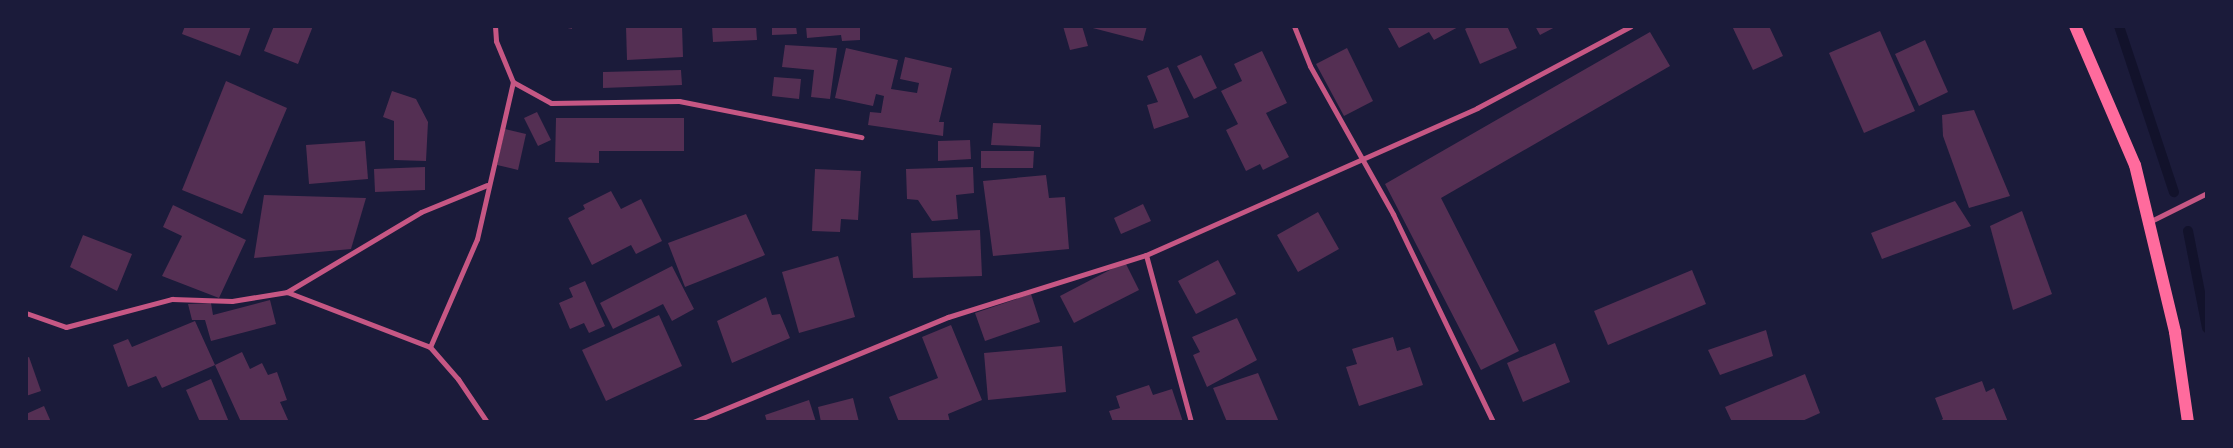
<!DOCTYPE html>
<style>
body{margin:0}
#map{position:relative;width:2233px;height:448px;overflow:hidden;background:#1b1b3a;font-family:"Archivo Narrow",sans-serif}
div>[style]{position:absolute}
.stream>*{height:10px;margin:-5px;padding:0 5px;transform-origin:5px;border-radius:5px;background:#12122b}
.building>*{inset:0;background:#542f53}
.minor>*{height:5px;margin:-2.5px;padding:0 2.5px;transform-origin:2.5px;border-radius:2.5px;background:#c65784}
.primary>*{height:12px;margin:-6px;padding:0 6px;transform-origin:6px;border-radius:6px;background:#ff6b9d}
span{translate:-50% -50%;white-space:nowrap;text-align:center;line-height:1.15;-webkit-text-stroke:5px #1b1b3a;paint-order:stroke}
.frame{position:absolute;inset:0;border:28px solid #1b1b3a;pointer-events:none}
</style>
<div id="map">
<div class="stream">
<div style="left:2119px;top:26px;width:175px;rotate:71.7deg"></div>
<div style="left:2188px;top:231px;width:99px;rotate:78.9deg"></div>
</div>
<div class="building">
<div style="clip-path:polygon(185px 26px,251px 26px,240px 56px,182px 34px)"></div>
<div style="clip-path:polygon(274px 26px,313px 26px,298px 64px,264px 51px)"></div>
<div style="clip-path:polygon(559px 26px,572px 26px,572px 29px)"></div>
<div style="clip-path:polygon(626px 26px,682px 26px,683px 57px,627px 60px)"></div>
<div style="clip-path:polygon(712px 26px,756px 26px,757px 40px,713px 42px)"></div>
<div style="clip-path:polygon(772px 26px,796px 26px,797px 34px,772px 35px)"></div>
<div style="clip-path:polygon(806px 26px,860px 26px,860px 40px,842px 41px,841px 35px,807px 38px)"></div>
<div style="clip-path:polygon(1063px 26px,1082px 26px,1088px 46px,1070px 50px)"></div>
<div style="clip-path:polygon(1085px 26px,1147px 26px,1143px 41px)"></div>
<div style="clip-path:polygon(1387px 26px,1460px 26px,1434px 40px,1429px 32px,1399px 48px)"></div>
<div style="clip-path:polygon(1470px 26px,1507px 26px,1517px 48px,1480px 64px,1465px 29px)"></div>
<div style="clip-path:polygon(1535px 26px,1557px 26px,1540px 35px)"></div>
<div style="clip-path:polygon(1732px 26px,1769px 26px,1783px 56px,1753px 70px)"></div>
<div style="clip-path:polygon(1880px 31px,1915px 111px,1864px 133px,1829px 53px)"></div>
<div style="clip-path:polygon(1650px 32px,1670px 66px,1441px 198px,1519px 351px,1481px 370px,1385px 184px)"></div>
<div style="clip-path:polygon(1925px 40px,1948px 92px,1919px 106px,1895px 54px)"></div>
<div style="clip-path:polygon(785px 45px,837px 48px,830px 99px,811px 97px,814px 70px,782px 67px)"></div>
<div style="clip-path:polygon(846px 48px,898px 60px,891px 89px,917px 93px,919px 83px,900px 79px,905px 57px,952px 68px,939px 122px,944px 122px,943px 136px,868px 125px,870px 112px,881px 113px,884px 96px,876px 94px,873px 106px,835px 98px)"></div>
<div style="clip-path:polygon(1347px 48px,1373px 101px,1344px 116px,1316px 64px)"></div>
<div style="clip-path:polygon(1262px 51px,1287px 103px,1266px 113px,1289px 157px,1263px 170px,1260px 164px,1246px 171px,1226px 130px,1238px 124px,1221px 91px,1242px 81px,1234px 64px)"></div>
<div style="clip-path:polygon(1201px 55px,1217px 88px,1194px 99px,1177px 66px)"></div>
<div style="clip-path:polygon(1168px 67px,1189px 117px,1154px 129px,1147px 105px,1158px 102px,1147px 76px)"></div>
<div style="clip-path:polygon(681px 70px,682px 85px,603px 88px,603px 72px)"></div>
<div style="clip-path:polygon(774px 77px,801px 79px,799px 99px,772px 96px)"></div>
<div style="clip-path:polygon(226px 81px,287px 108px,242px 214px,182px 190px)"></div>
<div style="clip-path:polygon(392px 91px,416px 99px,428px 122px,426px 161px,394px 160px,394px 121px,383px 117px)"></div>
<div style="clip-path:polygon(1974px 110px,2010px 196px,1969px 208px,1943px 136px,1942px 115px)"></div>
<div style="clip-path:polygon(537px 112px,551px 140px,538px 146px,524px 118px)"></div>
<div style="clip-path:polygon(556px 118px,684px 118px,684px 151px,599px 151px,599px 163px,555px 162px)"></div>
<div style="clip-path:polygon(993px 123px,1041px 125px,1040px 147px,991px 145px)"></div>
<div style="clip-path:polygon(505px 129px,526px 134px,518px 170px,497px 165px)"></div>
<div style="clip-path:polygon(970px 140px,971px 159px,938px 161px,938px 141px)"></div>
<div style="clip-path:polygon(365px 141px,368px 179px,309px 184px,306px 145px)"></div>
<div style="clip-path:polygon(981px 151px,1034px 151px,1033px 168px,981px 168px)"></div>
<div style="clip-path:polygon(425px 167px,425px 190px,375px 192px,374px 169px)"></div>
<div style="clip-path:polygon(973px 167px,974px 193px,956px 195px,958px 219px,932px 221px,918px 200px,907px 199px,906px 169px)"></div>
<div style="clip-path:polygon(815px 169px,861px 171px,858px 220px,841px 219px,840px 232px,812px 231px)"></div>
<div style="clip-path:polygon(1046px 175px,1049px 198px,1065px 197px,1069px 249px,993px 256px,983px 181px)"></div>
<div style="clip-path:polygon(611px 191px,621px 209px,641px 199px,662px 241px,636px 254px,631px 245px,592px 265px,568px 218px,585px 209px,583px 205px)"></div>
<div style="clip-path:polygon(264px 195px,366px 198px,351px 249px,254px 258px)"></div>
<div style="clip-path:polygon(1955px 201px,1971px 226px,1882px 259px,1871px 233px)"></div>
<div style="clip-path:polygon(1143px 204px,1151px 221px,1121px 234px,1114px 218px)"></div>
<div style="clip-path:polygon(173px 205px,246px 240px,219px 298px,162px 276px,182px 236px,163px 227px)"></div>
<div style="clip-path:polygon(2022px 211px,2052px 294px,2013px 310px,1990px 226px)"></div>
<div style="clip-path:polygon(1318px 212px,1339px 249px,1298px 272px,1277px 235px)"></div>
<div style="clip-path:polygon(746px 214px,765px 255px,685px 287px,668px 243px)"></div>
<div style="clip-path:polygon(980px 230px,982px 276px,913px 278px,911px 233px)"></div>
<div style="clip-path:polygon(83px 235px,132px 254px,117px 291px,70px 267px)"></div>
<div style="clip-path:polygon(838px 256px,855px 317px,799px 333px,782px 272px)"></div>
<div style="clip-path:polygon(1218px 260px,1236px 294px,1196px 314px,1178px 281px)"></div>
<div style="clip-path:polygon(1125px 262px,1139px 290px,1074px 323px,1060px 296px)"></div>
<div style="clip-path:polygon(672px 266px,694px 309px,672px 321px,663px 304px,613px 329px,600px 303px)"></div>
<div style="clip-path:polygon(1692px 270px,1706px 304px,1608px 345px,1594px 311px)"></div>
<div style="clip-path:polygon(585px 281px,605px 326px,589px 333px,584px 323px,570px 329px,559px 303px,573px 297px,569px 288px)"></div>
<div style="clip-path:polygon(1031px 294px,1040px 322px,985px 341px,975px 313px)"></div>
<div style="clip-path:polygon(766px 297px,772px 315px,780px 314px,790px 338px,732px 363px,717px 321px)"></div>
<div style="clip-path:polygon(270px 300px,276px 324px,211px 341px,205px 320px,192px 320px,188px 304px,211px 303px,213px 315px)"></div>
<div style="clip-path:polygon(659px 315px,682px 366px,606px 401px,582px 350px)"></div>
<div style="clip-path:polygon(1237px 318px,1257px 360px,1207px 387px,1193px 355px,1200px 352px,1192px 337px)"></div>
<div style="clip-path:polygon(195px 321px,215px 365px,242px 352px,250px 369px,262px 363px,268px 375px,277px 372px,287px 400px,280px 402px,289px 422px,241px 422px,215px 365px,162px 388px,156px 376px,128px 387px,113px 345px,128px 339px,132px 347px)"></div>
<div style="clip-path:polygon(951px 325px,982px 400px,948px 414px,950px 422px,899px 422px,889px 397px,938px 378px,922px 337px)"></div>
<div style="clip-path:polygon(1766px 330px,1773px 356px,1720px 375px,1708px 350px)"></div>
<div style="clip-path:polygon(1393px 337px,1397px 351px,1410px 347px,1423px 385px,1359px 406px,1346px 367px,1357px 364px,1352px 349px)"></div>
<div style="clip-path:polygon(1555px 343px,1570px 382px,1523px 402px,1507px 363px)"></div>
<div style="clip-path:polygon(1062px 346px,1066px 392px,988px 400px,984px 353px)"></div>
<div style="clip-path:polygon(29px 357px,41px 391px,26px 396px,26px 358px)"></div>
<div style="clip-path:polygon(1258px 373px,1279px 422px,1227px 422px,1213px 388px)"></div>
<div style="clip-path:polygon(1805px 374px,1820px 413px,1800px 422px,1732px 422px,1725px 407px)"></div>
<div style="clip-path:polygon(211px 379px,229px 422px,200px 422px,186px 390px)"></div>
<div style="clip-path:polygon(1982px 381px,1986px 392px,1994px 388px,2008px 422px,1938px 422px,1943px 419px,1935px 398px)"></div>
<div style="clip-path:polygon(1149px 385px,1153px 395px,1172px 389px,1183px 422px,1113px 422px,1109px 411px,1120px 408px,1116px 396px)"></div>
<div style="clip-path:polygon(853px 398px,859px 422px,821px 422px,818px 407px)"></div>
<div style="clip-path:polygon(809px 400px,816px 422px,767px 422px,765px 415px)"></div>
<div style="clip-path:polygon(44px 406px,51px 422px,26px 422px,26px 414px)"></div>
</div>
<div class="minor">
<div style="left:495px;top:26px;width:15px;rotate:86deg"></div>
<div style="left:496px;top:41px;width:44px;rotate:67.5deg"></div>
<div style="left:513px;top:82px;width:43px;rotate:28.9deg"></div>
<div style="left:551px;top:103px;width:128px;rotate:-0.9deg"></div>
<div style="left:679px;top:101px;width:186px;rotate:11.2deg"></div>
<div style="left:1294px;top:26px;width:43px;rotate:68.2deg"></div>
<div style="left:1310px;top:66px;width:170px;rotate:60.7deg"></div>
<div style="left:1393px;top:214px;width:231px;rotate:64.3deg"></div>
<div style="left:2149px;top:222px;width:65px;rotate:-26.6deg"></div>
<div style="left:1146px;top:255px;width:173px;rotate:74.9deg"></div>
<div style="left:287px;top:292px;width:156px;rotate:-30.8deg"></div>
<div style="left:421px;top:212px;width:71px;rotate:-22.2deg"></div>
<div style="left:26px;top:313px;width:42px;rotate:19.3deg"></div>
<div style="left:66px;top:327px;width:110px;rotate:-14.8deg"></div>
<div style="left:172px;top:299px;width:60px;rotate:1.9deg"></div>
<div style="left:232px;top:301px;width:56px;rotate:-9.3deg"></div>
<div style="left:287px;top:292px;width:153px;rotate:21deg"></div>
<div style="left:430px;top:347px;width:43px;rotate:48.8deg"></div>
<div style="left:458px;top:379px;width:52px;rotate:56deg"></div>
<div style="left:430px;top:347px;width:118px;rotate:-66.5deg"></div>
<div style="left:477px;top:239px;width:161px;rotate:-77.1deg"></div>
<div style="left:693px;top:422px;width:276px;rotate:-22.4deg"></div>
<div style="left:948px;top:317px;width:207px;rotate:-17.4deg"></div>
<div style="left:1146px;top:255px;width:362px;rotate:-23.9deg"></div>
<div style="left:1477px;top:108px;width:174px;rotate:-28deg"></div>
</div>
<div class="primary">
<div style="left:2075px;top:26px;width:151px;rotate:66.7deg"></div>
<div style="left:2135px;top:165px;width:172px;rotate:76.5deg"></div>
<div style="left:2175px;top:332px;width:91px;rotate:81.8deg"></div>
</div>
<div class="frame"></div>
</div>
